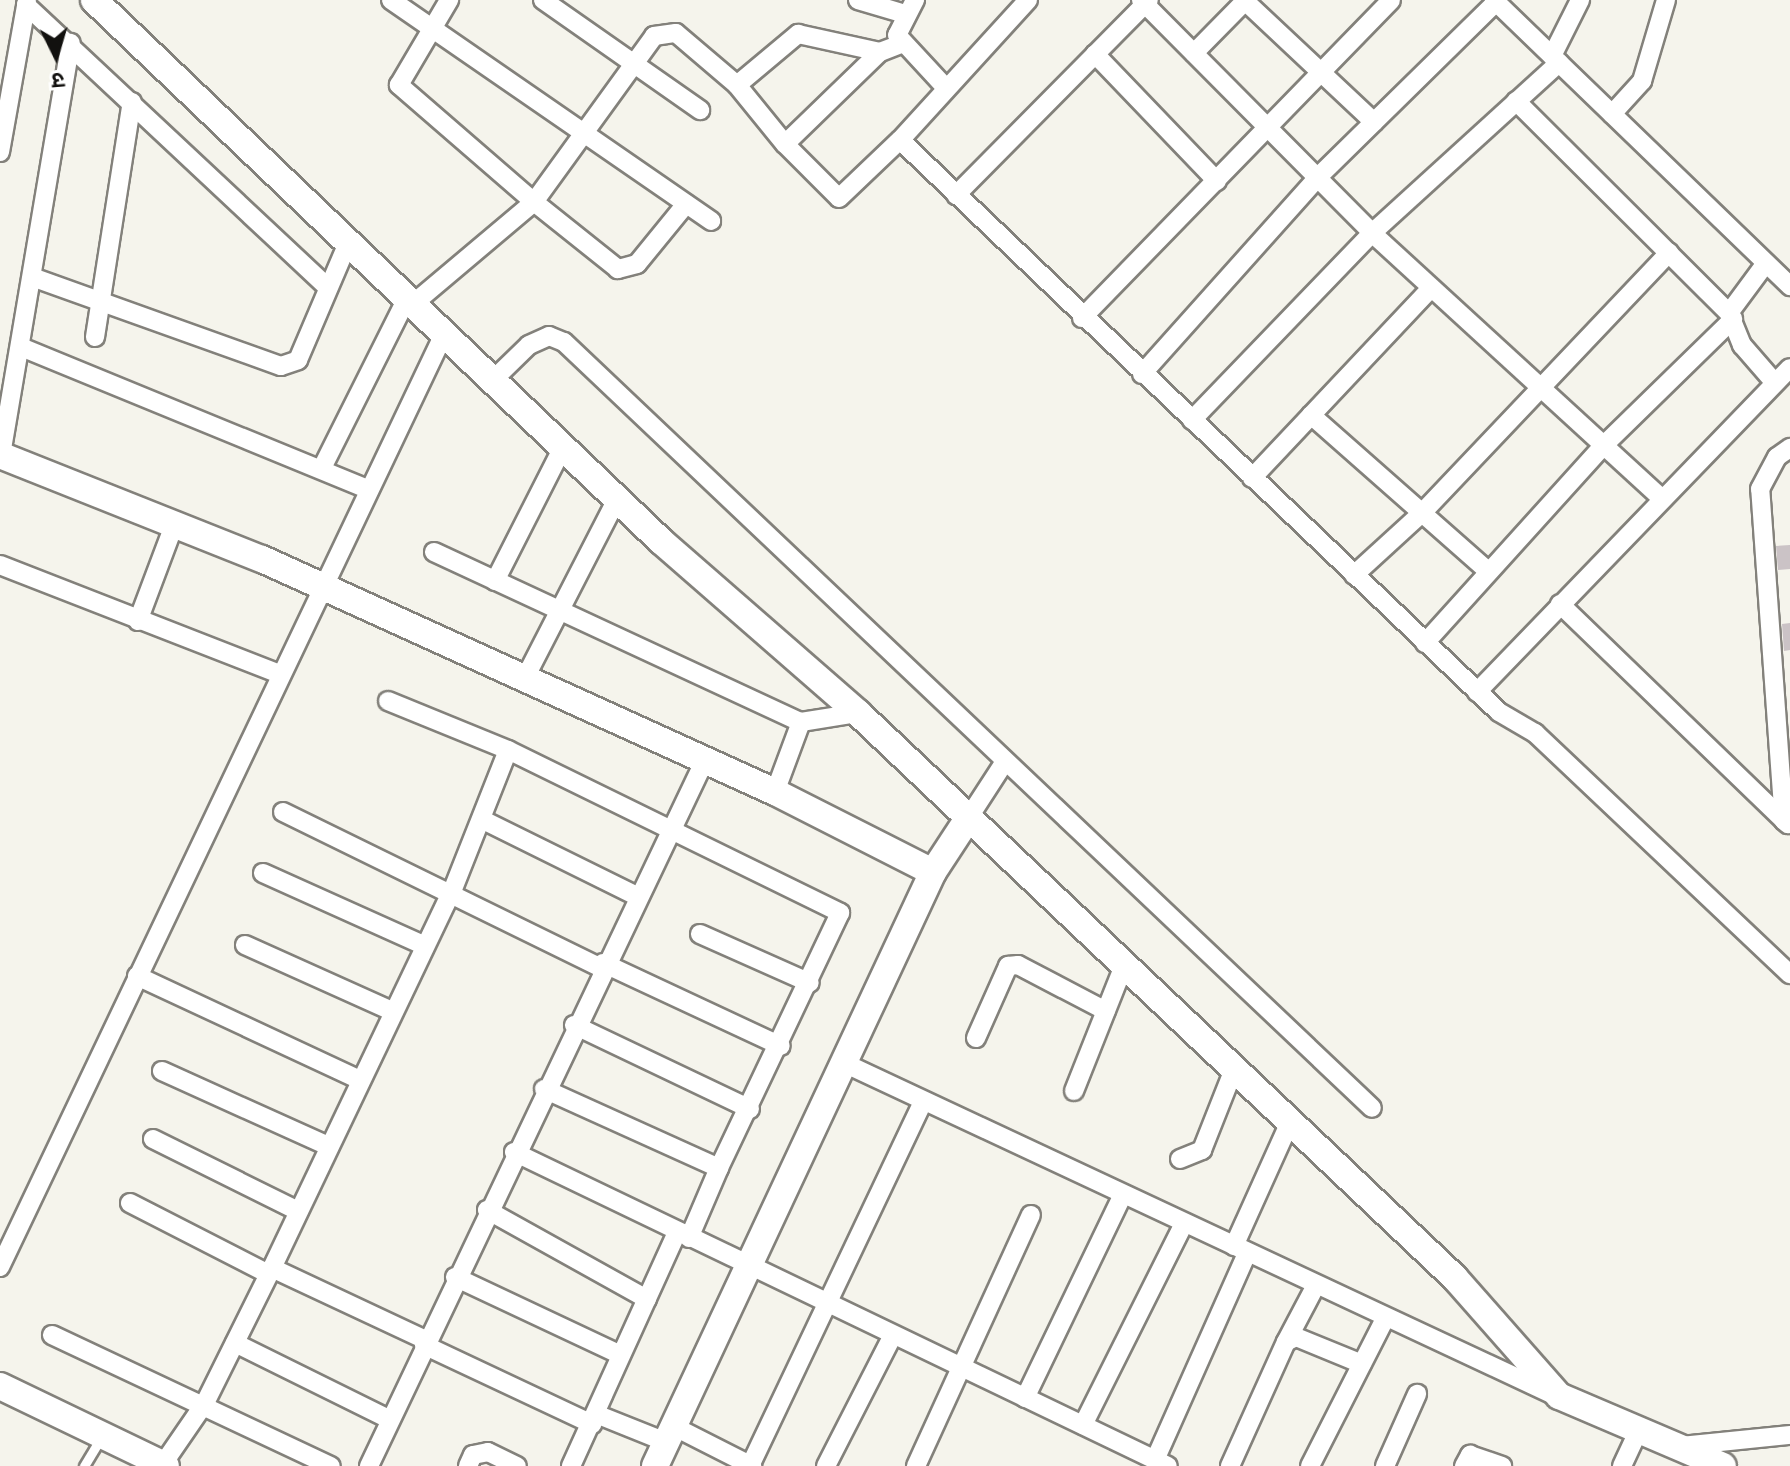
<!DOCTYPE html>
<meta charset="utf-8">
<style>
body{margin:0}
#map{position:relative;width:1790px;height:1466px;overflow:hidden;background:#f5f4ec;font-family:"DejaVu Sans","Noto Sans Devanagari",sans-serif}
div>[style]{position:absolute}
.building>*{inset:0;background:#cbc3c6}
.roads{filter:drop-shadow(2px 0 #83817b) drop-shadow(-2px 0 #83817b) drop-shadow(0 2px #83817b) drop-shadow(0 -2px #83817b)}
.lane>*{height:9px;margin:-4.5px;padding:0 4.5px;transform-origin:4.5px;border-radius:4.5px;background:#fff}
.street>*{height:18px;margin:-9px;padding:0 9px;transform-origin:9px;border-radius:9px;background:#fff}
.secondary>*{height:26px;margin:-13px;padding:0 13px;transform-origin:13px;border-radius:13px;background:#fff}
span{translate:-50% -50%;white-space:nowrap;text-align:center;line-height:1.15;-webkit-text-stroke:8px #fff;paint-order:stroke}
.north{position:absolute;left:16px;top:16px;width:80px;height:80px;-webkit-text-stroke:6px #fff;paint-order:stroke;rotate:175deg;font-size:22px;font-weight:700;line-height:32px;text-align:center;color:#12110f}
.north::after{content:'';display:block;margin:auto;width:28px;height:36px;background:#12110f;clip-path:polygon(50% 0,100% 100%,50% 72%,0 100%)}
</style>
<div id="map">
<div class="building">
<div style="clip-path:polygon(1790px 545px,1790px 569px,1778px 570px,1776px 546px)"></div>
<div style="clip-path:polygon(1790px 623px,1790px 650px,1784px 651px,1782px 624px)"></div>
</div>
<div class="roads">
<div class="lane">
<div style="left:84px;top:1466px;width:33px;rotate:-59deg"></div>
</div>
<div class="street">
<div style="left:391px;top:0;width:389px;rotate:34.6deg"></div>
<div style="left:543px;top:0;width:192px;rotate:35deg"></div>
<div style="left:858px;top:0;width:46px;rotate:16.5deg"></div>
<div style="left:915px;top:0;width:39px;rotate:117deg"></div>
<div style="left:897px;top:35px;width:72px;rotate:47.2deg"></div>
<div style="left:1028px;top:0;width:190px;rotate:132.4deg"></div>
<div style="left:900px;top:140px;width:828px;rotate:43.68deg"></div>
<div style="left:1499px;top:712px;width:42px;rotate:30.3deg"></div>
<div style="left:1535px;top:733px;width:351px;rotate:43.4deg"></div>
<div style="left:1141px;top:0;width:328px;rotate:45.2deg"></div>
<div style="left:1372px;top:233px;width:392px;rotate:42.5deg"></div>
<div style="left:1494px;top:0;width:412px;rotate:44deg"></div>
<div style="left:1245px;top:1px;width:177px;rotate:43.2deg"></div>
<div style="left:26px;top:5px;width:411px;rotate:43.1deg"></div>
<div style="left:1194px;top:53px;width:74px;rotate:-45.5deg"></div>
<div style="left:1095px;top:54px;width:176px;rotate:46.2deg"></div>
<div style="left:1552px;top:56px;width:63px;rotate:-63.4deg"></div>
<div style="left:737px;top:85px;width:80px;rotate:-39.9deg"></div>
<div style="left:798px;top:34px;width:84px;rotate:12.4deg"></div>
<div style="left:880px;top:52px;width:22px;rotate:-21deg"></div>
<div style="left:1516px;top:101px;width:301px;rotate:44.9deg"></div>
<div style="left:1729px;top:313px;width:35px;rotate:68deg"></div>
<div style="left:1742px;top:345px;width:50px;rotate:49deg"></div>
<div style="left:1612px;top:114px;width:45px;rotate:-47.7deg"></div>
<div style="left:1642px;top:81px;width:84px;rotate:-73.5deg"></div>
<div style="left:785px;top:144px;width:76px;rotate:45deg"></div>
<div style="left:839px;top:198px;width:84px;rotate:-43.6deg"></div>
<div style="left:0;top:152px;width:154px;rotate:-79.9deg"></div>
<div style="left:956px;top:195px;width:274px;rotate:-45.3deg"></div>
<div style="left:686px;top:204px;width:77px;rotate:129.2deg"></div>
<div style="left:637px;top:264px;width:20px;rotate:165deg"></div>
<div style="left:618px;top:269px;width:107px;rotate:-141.4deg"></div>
<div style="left:534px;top:202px;width:205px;rotate:-54.1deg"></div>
<div style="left:654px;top:36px;width:22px;rotate:-8deg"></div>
<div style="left:676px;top:33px;width:80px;rotate:40.4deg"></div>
<div style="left:737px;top:85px;width:76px;rotate:50.9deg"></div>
<div style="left:785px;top:144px;width:132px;rotate:-44.1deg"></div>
<div style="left:32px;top:277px;width:264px;rotate:19.7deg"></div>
<div style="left:281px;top:366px;width:18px;rotate:-19deg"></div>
<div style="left:298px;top:360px;width:127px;rotate:-66.9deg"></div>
<div style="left:413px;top:304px;width:158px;rotate:-40.1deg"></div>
<div style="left:534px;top:202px;width:179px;rotate:-139.1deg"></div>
<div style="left:399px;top:85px;width:99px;rotate:-59.5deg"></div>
<div style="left:1729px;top:313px;width:62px;rotate:-53.5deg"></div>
<div style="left:1082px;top:318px;width:443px;rotate:-45.8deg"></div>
<div style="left:95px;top:337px;width:238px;rotate:-81.1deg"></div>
<div style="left:21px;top:347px;width:376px;rotate:22.3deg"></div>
<div style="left:1142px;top:374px;width:263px;rotate:-48.2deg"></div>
<div style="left:1317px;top:178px;width:251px;rotate:-44.5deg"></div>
<div style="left:493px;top:380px;width:50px;rotate:-44.2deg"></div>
<div style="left:529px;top:345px;width:22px;rotate:-24deg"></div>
<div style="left:549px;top:336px;width:16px;rotate:22deg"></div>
<div style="left:564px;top:342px;width:1113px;rotate:43.47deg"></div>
<div style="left:1311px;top:415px;width:237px;rotate:41.4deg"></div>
<div style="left:1192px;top:420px;width:260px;rotate:-46.1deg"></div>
<div style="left:1372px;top:233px;width:253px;rotate:-42.3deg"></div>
<div style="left:1px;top:455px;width:418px;rotate:-80.4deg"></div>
<div style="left:323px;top:466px;width:188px;rotate:-63.4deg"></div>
<div style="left:1252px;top:478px;width:261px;rotate:-46.7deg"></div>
<div style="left:434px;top:552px;width:404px;rotate:24.9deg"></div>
<div style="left:801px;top:722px;width:58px;rotate:-9deg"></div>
<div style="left:0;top:565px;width:297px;rotate:21.3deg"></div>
<div style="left:1354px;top:575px;width:92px;rotate:-42.4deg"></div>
<div style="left:1422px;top:513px;width:359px;rotate:-46.5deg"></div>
<div style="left:495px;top:581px;width:150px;rotate:-63.1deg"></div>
<div style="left:1560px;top:604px;width:317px;rotate:44deg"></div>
<div style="left:138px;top:621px;width:103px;rotate:-69.4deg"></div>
<div style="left:1425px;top:643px;width:266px;rotate:-47.9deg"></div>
<div style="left:1603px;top:446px;width:182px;rotate:-44.3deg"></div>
<div style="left:524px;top:680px;width:203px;rotate:-62.8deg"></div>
<div style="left:1477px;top:692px;width:450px;rotate:-46deg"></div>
<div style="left:388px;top:701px;width:130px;rotate:22.2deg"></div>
<div style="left:508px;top:750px;width:370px;rotate:26.1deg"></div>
<div style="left:840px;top:913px;width:282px;rotate:115.4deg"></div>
<div style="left:719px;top:1168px;width:192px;rotate:-155.7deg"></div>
<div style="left:775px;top:792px;width:75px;rotate:-69.6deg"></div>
<div style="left:283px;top:812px;width:354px;rotate:26.1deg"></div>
<div style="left:969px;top:817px;width:64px;rotate:-57.1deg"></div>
<div style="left:483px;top:820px;width:169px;rotate:26.3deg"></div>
<div style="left:1784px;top:821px;width:333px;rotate:-94.1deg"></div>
<div style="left:1760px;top:489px;width:36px;rotate:-62deg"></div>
<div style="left:1777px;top:457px;width:16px;rotate:-35deg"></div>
<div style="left:263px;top:873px;width:175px;rotate:24.2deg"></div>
<div style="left:700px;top:934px;width:120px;rotate:24deg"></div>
<div style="left:245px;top:945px;width:161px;rotate:24.2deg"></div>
<div style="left:603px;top:963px;width:196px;rotate:25deg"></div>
<div style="left:137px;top:976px;width:244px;rotate:25deg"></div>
<div style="left:574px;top:1025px;width:195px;rotate:25.5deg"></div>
<div style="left:976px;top:1038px;width:79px;rotate:-66deg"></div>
<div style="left:1008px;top:966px;width:10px;rotate:-6deg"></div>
<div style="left:1018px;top:965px;width:99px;rotate:27.6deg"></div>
<div style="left:844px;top:1063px;width:782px;rotate:25.06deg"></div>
<div style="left:162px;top:1071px;width:180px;rotate:24.3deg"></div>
<div style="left:1074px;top:1091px;width:132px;rotate:-68.3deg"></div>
<div style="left:153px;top:1139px;width:160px;rotate:26.4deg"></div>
<div style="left:514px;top:1152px;width:725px;rotate:25.65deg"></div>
<div style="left:1180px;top:1159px;width:24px;rotate:-22deg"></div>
<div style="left:1202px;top:1150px;width:87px;rotate:-68.4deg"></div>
<div style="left:130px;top:1203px;width:154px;rotate:27.1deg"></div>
<div style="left:487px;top:1210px;width:183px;rotate:29.1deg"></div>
<div style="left:689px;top:1238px;width:76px;rotate:-66.8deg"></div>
<div style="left:1234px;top:1246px;width:136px;rotate:-65.7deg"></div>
<div style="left:0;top:1267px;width:1033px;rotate:-64.55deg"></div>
<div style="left:272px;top:1268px;width:170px;rotate:25.1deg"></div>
<div style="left:455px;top:1277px;width:183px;rotate:25.2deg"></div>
<div style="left:52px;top:1335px;width:308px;rotate:25.2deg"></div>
<div style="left:1286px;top:1342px;width:64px;rotate:-62.2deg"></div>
<div style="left:235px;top:1343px;width:172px;rotate:26.3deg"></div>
<div style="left:424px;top:1345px;width:186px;rotate:25.2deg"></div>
<div style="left:1025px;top:1398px;width:226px;rotate:-64.3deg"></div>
<div style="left:596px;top:1414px;width:75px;rotate:21.8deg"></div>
<div style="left:1083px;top:1425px;width:226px;rotate:-63.4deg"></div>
<div style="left:673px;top:1426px;width:89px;rotate:26.9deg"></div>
<div style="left:1681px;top:1446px;width:110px;rotate:-5.8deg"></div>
<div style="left:1155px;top:1460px;width:227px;rotate:-66deg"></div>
<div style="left:163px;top:1464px;width:74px;rotate:-55.5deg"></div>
<div style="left:205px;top:1403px;width:151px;rotate:-63.6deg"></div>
<div style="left:272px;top:1268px;width:420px;rotate:-64.5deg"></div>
<div style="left:453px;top:889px;width:149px;rotate:-68.4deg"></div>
<div style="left:369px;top:1466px;width:782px;rotate:-64.55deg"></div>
<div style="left:468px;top:1466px;width:12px;rotate:-66deg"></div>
<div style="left:473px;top:1455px;width:15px;rotate:-11deg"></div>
<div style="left:488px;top:1452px;width:32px;rotate:26deg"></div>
<div style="left:571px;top:1466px;width:257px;rotate:-65.6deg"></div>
<div style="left:750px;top:1466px;width:404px;rotate:-64.6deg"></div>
<div style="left:826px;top:1466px;width:147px;rotate:-62.9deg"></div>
<div style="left:916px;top:1466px;width:276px;rotate:-65.4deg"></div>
<div style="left:1230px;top:1466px;width:136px;rotate:-65.7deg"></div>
<div style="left:1286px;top:1342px;width:11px;rotate:-27deg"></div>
<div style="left:1296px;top:1337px;width:71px;rotate:22.2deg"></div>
<div style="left:1310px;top:1466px;width:167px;rotate:-63deg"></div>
<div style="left:1385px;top:1466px;width:79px;rotate:-66deg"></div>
<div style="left:1464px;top:1466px;width:13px;rotate:-61deg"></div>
<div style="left:1470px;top:1455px;width:34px;rotate:19deg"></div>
<div style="left:1622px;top:1466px;width:35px;rotate:-65deg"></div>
</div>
<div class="secondary">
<div style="left:94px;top:0;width:784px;rotate:43.66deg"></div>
<div style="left:661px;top:541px;width:262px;rotate:41.1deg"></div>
<div style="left:858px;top:713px;width:822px;rotate:43.42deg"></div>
<div style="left:1455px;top:1278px;width:157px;rotate:48.6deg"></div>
<div style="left:1559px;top:1396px;width:178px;rotate:23.1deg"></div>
<div style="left:0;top:455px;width:282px;rotate:21.7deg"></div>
<div style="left:262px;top:559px;width:563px;rotate:24.43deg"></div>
<div style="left:775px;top:792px;width:177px;rotate:26.9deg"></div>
<div style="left:0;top:1386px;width:184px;rotate:25.7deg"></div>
<div style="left:655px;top:1466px;width:656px;rotate:-64.92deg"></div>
<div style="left:933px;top:872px;width:66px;rotate:-56.8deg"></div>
</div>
</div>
<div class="north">उ</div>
</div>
